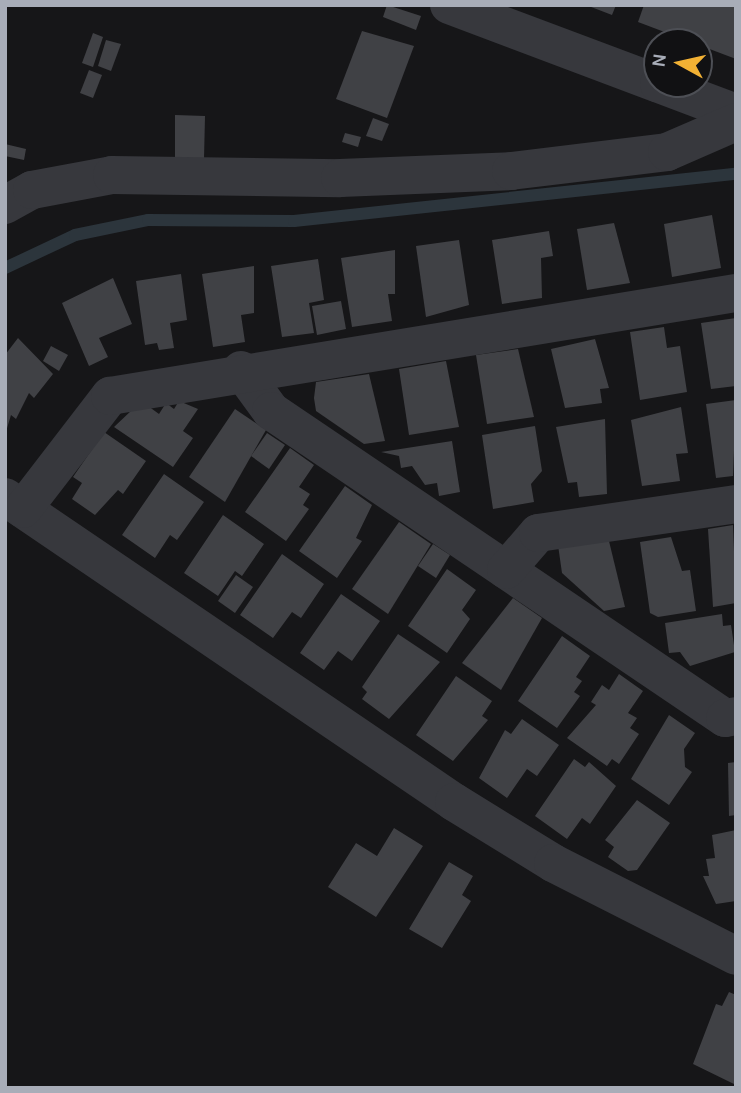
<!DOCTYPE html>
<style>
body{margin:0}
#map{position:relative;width:741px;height:1093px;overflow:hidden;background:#161618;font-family:Karla,sans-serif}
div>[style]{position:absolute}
.stream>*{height:12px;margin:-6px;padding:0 6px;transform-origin:6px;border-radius:6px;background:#2c353c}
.building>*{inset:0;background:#404145}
.minor>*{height:38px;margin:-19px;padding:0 19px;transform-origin:19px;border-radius:19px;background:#37383d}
span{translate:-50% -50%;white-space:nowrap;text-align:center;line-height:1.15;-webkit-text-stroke:5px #111113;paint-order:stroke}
.frame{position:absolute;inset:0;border:7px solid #a8adb8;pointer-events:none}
.north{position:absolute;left:643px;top:28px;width:70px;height:70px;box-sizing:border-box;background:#111113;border:2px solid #4d4f55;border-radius:50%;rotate:278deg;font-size:19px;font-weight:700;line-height:28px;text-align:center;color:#a8adb8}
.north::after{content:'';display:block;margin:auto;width:24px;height:32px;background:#f2b134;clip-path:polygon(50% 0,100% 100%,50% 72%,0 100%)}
</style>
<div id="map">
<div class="stream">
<div style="left:5px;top:268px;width:77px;rotate:-25.2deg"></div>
<div style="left:75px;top:235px;width:75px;rotate:-11.6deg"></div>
<div style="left:148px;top:220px;width:146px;rotate:0.4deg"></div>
<div style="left:294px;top:221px;width:444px;rotate:-6.1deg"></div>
</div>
<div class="building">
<div style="clip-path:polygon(387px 5px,421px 16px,416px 30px,383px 17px)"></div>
<div style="clip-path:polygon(586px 5px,616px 5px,612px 15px)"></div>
<div style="clip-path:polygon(644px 5px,736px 5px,736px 59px,638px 22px)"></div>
<div style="clip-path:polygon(362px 31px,414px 46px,387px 118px,336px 99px)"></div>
<div style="clip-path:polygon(93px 33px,103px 37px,93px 67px,82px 63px)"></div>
<div style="clip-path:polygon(106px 40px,121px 44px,111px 71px,98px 66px)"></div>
<div style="clip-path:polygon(89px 70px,102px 75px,93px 98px,80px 93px)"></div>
<div style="clip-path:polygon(175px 115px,205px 116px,204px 159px,175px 158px)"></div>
<div style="clip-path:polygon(373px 118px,389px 124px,382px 141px,366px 136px)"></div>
<div style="clip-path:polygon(345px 133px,361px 137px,358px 147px,342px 142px)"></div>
<div style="clip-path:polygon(5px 144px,26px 149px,24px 160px,5px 156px)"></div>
<div style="clip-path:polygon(712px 215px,721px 268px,672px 277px,664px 224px)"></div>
<div style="clip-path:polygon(614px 223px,630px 283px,587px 290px,577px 229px)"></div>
<div style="clip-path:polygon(549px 231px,553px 256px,541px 258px,542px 298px,502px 304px,492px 240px)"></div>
<div style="clip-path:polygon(459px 240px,469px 305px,426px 317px,416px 246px)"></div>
<div style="clip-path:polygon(395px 250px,395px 294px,388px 294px,392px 321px,352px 327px,341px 258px)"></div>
<div style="clip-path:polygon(318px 259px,324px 300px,309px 303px,314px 333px,282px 337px,271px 266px)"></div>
<div style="clip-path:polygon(254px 266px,254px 313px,241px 315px,245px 342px,213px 347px,202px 274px)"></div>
<div style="clip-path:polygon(181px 274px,187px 320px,170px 323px,174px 348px,159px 350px,157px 343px,145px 345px,136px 281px)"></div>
<div style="clip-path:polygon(113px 278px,132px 324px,99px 338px,108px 357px,89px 366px,62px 303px)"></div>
<div style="clip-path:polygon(341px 301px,346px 329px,317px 335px,312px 306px)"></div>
<div style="clip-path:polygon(736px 318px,736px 386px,711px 389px,701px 323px)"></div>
<div style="clip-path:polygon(664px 327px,667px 348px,680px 346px,687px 392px,640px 400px,630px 332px)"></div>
<div style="clip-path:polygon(18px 338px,53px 374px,34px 398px,29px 393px,16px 419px,11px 415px,5px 435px,5px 355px)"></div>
<div style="clip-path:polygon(595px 339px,609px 388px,600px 389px,602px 403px,565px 408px,551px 349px)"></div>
<div style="clip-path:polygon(51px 346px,68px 355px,59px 371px,43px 361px)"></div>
<div style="clip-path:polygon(518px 349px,534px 417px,487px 424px,476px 355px)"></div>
<div style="clip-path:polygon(446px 361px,459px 427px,409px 435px,399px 369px)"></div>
<div style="clip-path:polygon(369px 374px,385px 441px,364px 444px,316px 411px,314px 398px,316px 382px)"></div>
<div style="clip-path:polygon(736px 400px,733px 476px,716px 478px,706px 404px)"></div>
<div style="clip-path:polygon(179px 401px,198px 409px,183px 431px,193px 438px,173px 467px,114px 427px,133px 409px,148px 406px,159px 414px,166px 403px,174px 409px)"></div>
<div style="clip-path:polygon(681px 407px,688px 453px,676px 454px,680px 481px,642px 486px,631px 420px)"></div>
<div style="clip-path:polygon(235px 409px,266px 430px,225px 502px,189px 477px)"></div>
<div style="clip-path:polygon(605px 419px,607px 494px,579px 497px,577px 482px,568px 483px,556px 427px)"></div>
<div style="clip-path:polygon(535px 426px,542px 471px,531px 484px,534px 502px,493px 509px,482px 435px)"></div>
<div style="clip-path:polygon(104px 432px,146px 461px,123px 494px,118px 490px,95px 515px,72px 499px,82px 483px,73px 477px)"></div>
<div style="clip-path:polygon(267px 433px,285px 445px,269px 469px,251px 456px)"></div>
<div style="clip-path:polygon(452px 441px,460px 492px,439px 496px,437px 483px,425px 485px,412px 466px,401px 468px,399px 456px,381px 452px)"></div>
<div style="clip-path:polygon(290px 448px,314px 465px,299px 487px,310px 494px,303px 505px,309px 509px,286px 541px,245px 512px)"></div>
<div style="clip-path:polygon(164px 474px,204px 502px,177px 540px,170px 535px,155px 558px,122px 535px)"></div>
<div style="clip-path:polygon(345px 486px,372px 505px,356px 538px,362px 541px,337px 578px,299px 551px)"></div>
<div style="clip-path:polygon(223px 515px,264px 544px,242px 576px,235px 571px,218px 596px,184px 573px)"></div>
<div style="clip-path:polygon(399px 522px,431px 544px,388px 614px,352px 589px)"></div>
<div style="clip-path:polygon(733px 525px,736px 603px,713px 607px,708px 529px)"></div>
<div style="clip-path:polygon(608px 537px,625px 607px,604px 611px,562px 573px,558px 545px)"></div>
<div style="clip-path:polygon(671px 537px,682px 571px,690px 570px,696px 611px,658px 617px,650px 613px,640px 542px)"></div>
<div style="clip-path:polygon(433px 544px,450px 555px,436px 578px,418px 566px)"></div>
<div style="clip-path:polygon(282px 554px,324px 584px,301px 618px,292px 612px,273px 638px,240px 615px)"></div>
<div style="clip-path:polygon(447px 569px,476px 590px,462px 610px,470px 619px,447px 653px,408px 626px)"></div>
<div style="clip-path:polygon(236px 575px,253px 587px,235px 613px,218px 601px)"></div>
<div style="clip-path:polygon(341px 594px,380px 621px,352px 661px,338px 651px,324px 670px,300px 653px)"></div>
<div style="clip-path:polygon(513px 598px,542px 618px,501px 690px,462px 663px)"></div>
<div style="clip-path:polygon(722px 614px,723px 626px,731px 625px,735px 652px,690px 666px,680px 652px,669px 653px,665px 623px)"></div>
<div style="clip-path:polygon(398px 634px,440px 662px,389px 719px,362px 699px,367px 692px,362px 687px)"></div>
<div style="clip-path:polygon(562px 636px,590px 656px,576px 677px,582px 681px,574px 692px,580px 696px,557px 728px,518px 701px)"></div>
<div style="clip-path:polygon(619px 674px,643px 691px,628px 713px,637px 718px,630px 728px,639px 734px,619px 764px,612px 759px,607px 766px,567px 738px,596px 705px,591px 702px,602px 685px,609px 690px)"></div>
<div style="clip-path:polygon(456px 676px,492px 701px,482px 716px,488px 720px,453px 761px,416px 735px)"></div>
<div style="clip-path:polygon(669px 715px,695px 733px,684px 749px,685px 767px,692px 772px,669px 805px,631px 779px)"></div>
<div style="clip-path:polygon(522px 719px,559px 745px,537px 776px,527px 769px,507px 798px,479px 778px,505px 730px,511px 734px)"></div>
<div style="clip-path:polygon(574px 759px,585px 767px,589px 762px,616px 786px,590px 824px,582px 818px,567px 839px,535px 816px)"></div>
<div style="clip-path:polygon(736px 762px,736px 815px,729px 816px,728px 763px)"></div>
<div style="clip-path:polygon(637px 800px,670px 823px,637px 870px,628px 871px,608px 857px,614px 847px,605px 840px)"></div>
<div style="clip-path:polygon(394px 828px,423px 846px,376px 917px,328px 887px,356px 843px,377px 856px)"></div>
<div style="clip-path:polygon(736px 830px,736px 901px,716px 904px,703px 876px,709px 876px,706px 859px,715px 858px,712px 835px)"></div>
<div style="clip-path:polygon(449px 862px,473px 876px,462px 895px,471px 901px,442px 948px,409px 929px)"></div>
<div style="clip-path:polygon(729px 992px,736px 995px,736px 1085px,693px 1064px,716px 1004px,722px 1006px)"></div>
</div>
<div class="minor">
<div style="left:449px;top:5px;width:222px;rotate:20.6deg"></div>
<div style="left:659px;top:84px;width:82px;rotate:20.6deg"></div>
<div style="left:5px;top:205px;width:31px;rotate:-29deg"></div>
<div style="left:32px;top:190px;width:81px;rotate:-10.6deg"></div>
<div style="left:112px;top:175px;width:228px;rotate:0.8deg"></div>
<div style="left:340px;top:178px;width:171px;rotate:-2.3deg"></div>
<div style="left:511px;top:171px;width:157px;rotate:-6.9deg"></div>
<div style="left:667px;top:152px;width:75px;rotate:-23.5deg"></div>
<div style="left:241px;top:370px;width:51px;rotate:53.8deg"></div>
<div style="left:271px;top:411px;width:548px;rotate:34.07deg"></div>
<div style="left:725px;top:718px;width:11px;rotate:-10deg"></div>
<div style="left:5px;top:497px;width:543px;rotate:34.19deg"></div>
<div style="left:454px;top:802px;width:116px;rotate:31.6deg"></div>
<div style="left:553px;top:863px;width:205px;rotate:26.9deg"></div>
<div style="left:23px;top:509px;width:143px;rotate:-52.4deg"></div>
<div style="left:110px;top:396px;width:634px;rotate:-9.34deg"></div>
<div style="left:506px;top:570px;width:49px;rotate:-49.1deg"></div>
<div style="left:538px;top:533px;width:200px;rotate:-8.3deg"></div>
</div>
<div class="frame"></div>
<div class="north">N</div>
</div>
